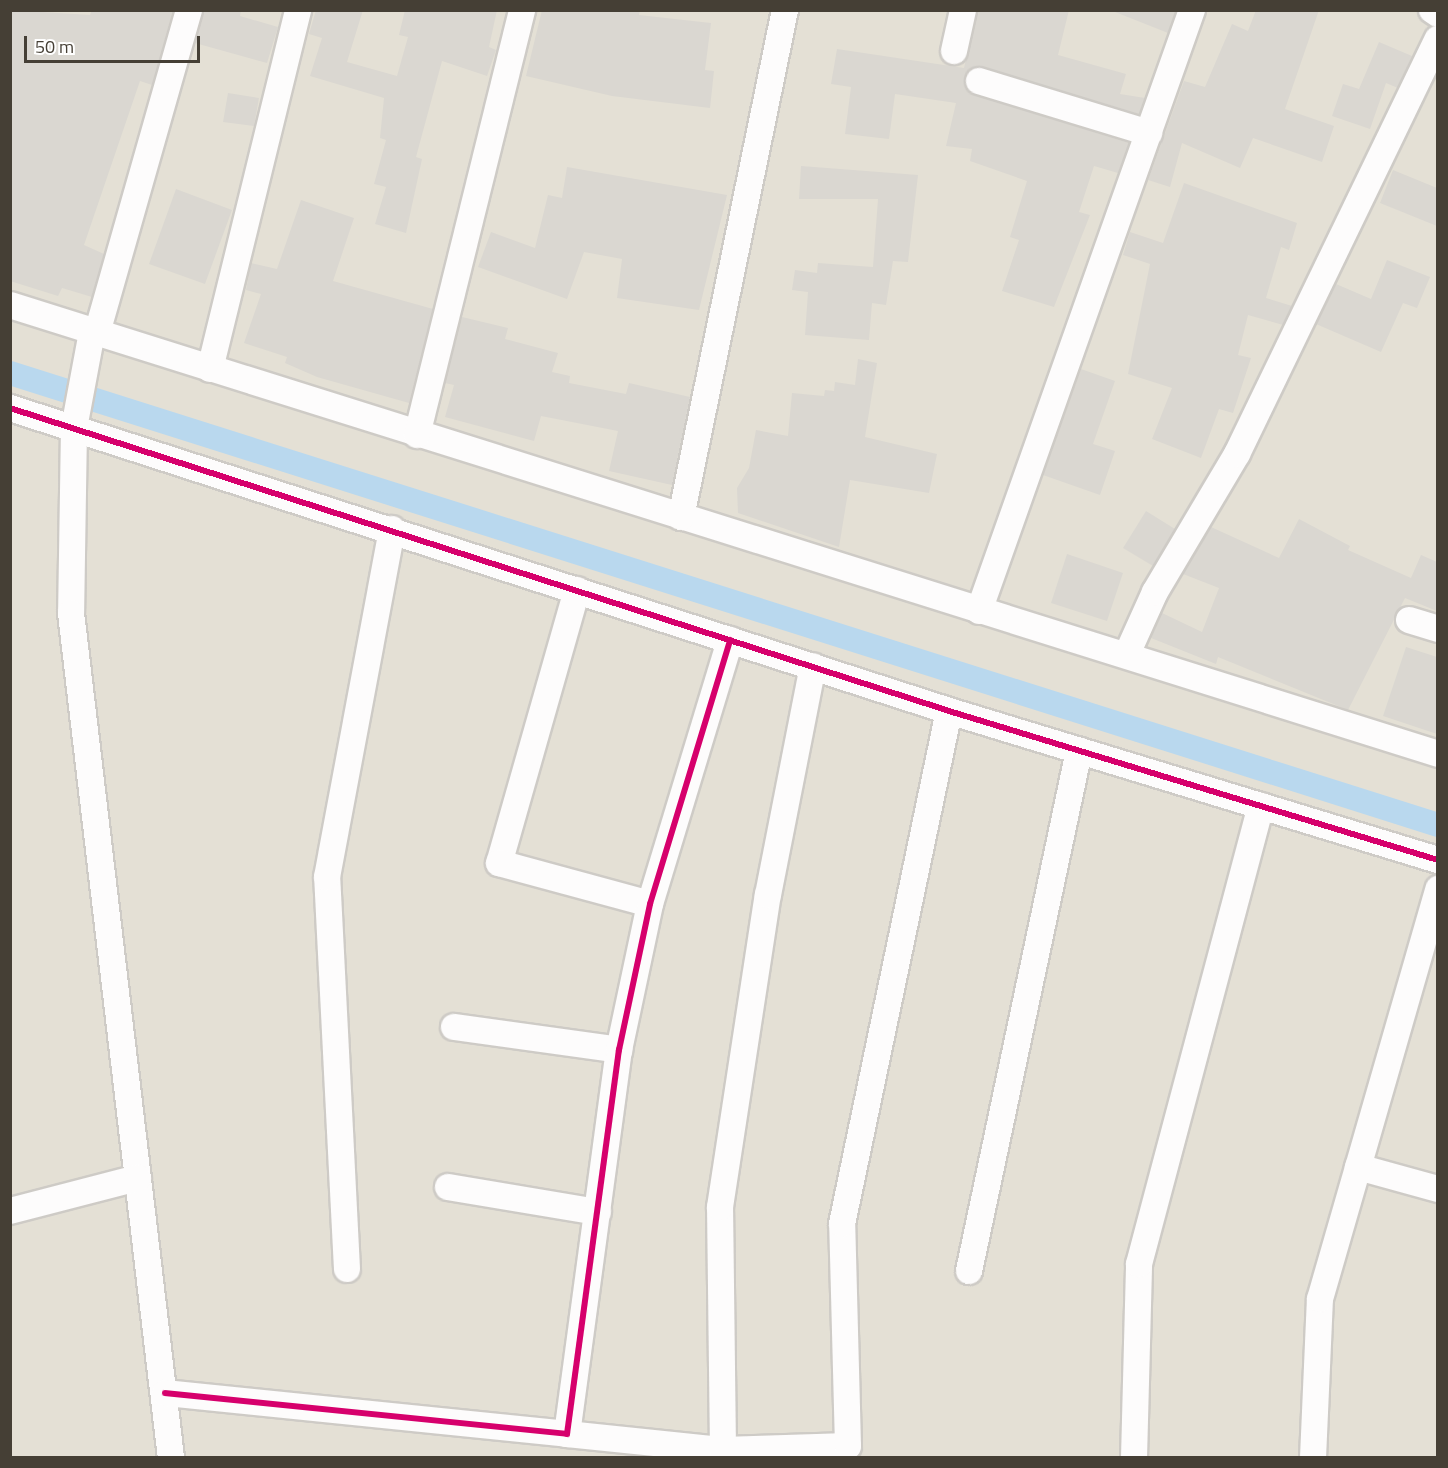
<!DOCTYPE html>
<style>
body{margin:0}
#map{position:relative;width:1448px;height:1468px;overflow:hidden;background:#f0eee8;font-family:"Titillium Web",sans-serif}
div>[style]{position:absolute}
.residential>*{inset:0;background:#e4e0d5}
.canal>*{height:24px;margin:-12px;padding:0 12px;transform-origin:12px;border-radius:12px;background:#b9d8ee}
.building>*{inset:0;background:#dad7d1}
.roads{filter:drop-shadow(2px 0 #cecbc6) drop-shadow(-2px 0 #cecbc6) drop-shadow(0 2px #cecbc6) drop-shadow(0 -2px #cecbc6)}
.minor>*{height:26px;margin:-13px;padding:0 13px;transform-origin:13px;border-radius:13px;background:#fdfcfc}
.cycleway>*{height:6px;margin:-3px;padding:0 3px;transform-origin:3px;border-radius:3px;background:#d6006c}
span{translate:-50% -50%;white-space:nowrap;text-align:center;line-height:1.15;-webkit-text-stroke:5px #fff;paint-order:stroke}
.frame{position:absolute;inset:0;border:12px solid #453f35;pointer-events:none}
.scale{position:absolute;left:24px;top:36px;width:176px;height:27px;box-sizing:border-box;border:3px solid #453f35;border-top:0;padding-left:8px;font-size:18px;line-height:21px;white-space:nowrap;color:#453f35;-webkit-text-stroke:4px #fff;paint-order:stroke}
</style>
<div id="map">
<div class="residential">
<div style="clip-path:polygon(11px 11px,1437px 11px,1437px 1457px,11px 1457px)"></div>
</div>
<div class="canal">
<div style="left:10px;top:373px;width:1498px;rotate:17.56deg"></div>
</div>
<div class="building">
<div style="clip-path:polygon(10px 10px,90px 15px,92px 10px,173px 10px,152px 85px,140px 81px,84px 245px,104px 254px,92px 297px,62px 288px,58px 296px,10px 281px)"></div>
<div style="clip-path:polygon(204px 10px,241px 10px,240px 16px,278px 27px,267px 63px,195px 43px)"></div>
<div style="clip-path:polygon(316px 10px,363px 10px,347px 62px,397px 76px,408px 37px,399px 35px,405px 10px,497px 10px,489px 47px,496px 50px,487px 76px,442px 61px,416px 157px,422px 159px,406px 233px,375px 224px,386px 187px,374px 184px,386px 140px,380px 138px,384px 98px,310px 76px,322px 38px,309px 34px)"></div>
<div style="clip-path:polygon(542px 10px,640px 10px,639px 15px,711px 23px,705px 70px,714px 71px,710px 108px,612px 96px,526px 76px)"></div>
<div style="clip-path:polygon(978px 10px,1069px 10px,1058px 55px,1126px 74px,1120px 94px,1145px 98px,1139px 114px,983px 67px,965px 76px,965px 85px,975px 95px,1129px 143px,1118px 173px,1094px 166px,1079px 212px,1090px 215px,1054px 307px,1002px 291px,1019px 240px,1010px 237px,1027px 181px,970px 161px,972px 149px,946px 146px,956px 103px,895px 94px,889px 139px,845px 134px,851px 87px,831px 84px,837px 49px,964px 68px)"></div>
<div style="clip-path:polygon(1110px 10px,1176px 10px,1168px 33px)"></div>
<div style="clip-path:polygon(1256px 10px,1319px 10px,1285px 109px,1334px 126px,1322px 162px,1253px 138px,1240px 168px,1182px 143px,1170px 187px,1148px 180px,1184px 81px,1205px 87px,1232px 24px,1248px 31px)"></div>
<div style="clip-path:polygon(1379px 42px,1412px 56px,1398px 88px,1386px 83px,1370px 129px,1332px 116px,1343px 84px,1359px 89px)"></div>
<div style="clip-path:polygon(228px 93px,259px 98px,254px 126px,223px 122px)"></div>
<div style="clip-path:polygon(801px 166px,918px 175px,908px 262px,893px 261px,886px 305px,872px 303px,869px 340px,805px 335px,808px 292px,792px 290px,795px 270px,817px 273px,818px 263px,873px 267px,878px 199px,799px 199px)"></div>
<div style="clip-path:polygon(567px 167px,727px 195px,699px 310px,617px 298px,622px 259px,584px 252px,567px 299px,478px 267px,491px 232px,535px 248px,548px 195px,562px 198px)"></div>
<div style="clip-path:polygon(1393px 170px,1437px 188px,1437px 226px,1380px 203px)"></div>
<div style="clip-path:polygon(1184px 183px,1297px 223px,1289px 250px,1281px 247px,1266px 298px,1292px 306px,1283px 325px,1248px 315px,1238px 355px,1251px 358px,1233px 413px,1219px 409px,1201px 458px,1152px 439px,1172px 388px,1128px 374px,1150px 264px,1123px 255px,1130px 232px,1163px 243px)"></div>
<div style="clip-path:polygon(176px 189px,232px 210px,205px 284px,149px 264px)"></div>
<div style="clip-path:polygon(301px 200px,354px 218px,333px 281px,433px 309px,409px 403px,317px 377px,285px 363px,287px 357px,244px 343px,261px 294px,246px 290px,251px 263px,277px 269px)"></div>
<div style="clip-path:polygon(1387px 260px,1430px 277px,1417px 308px,1403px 303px,1381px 352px,1316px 324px,1336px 284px,1371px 299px)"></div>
<div style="clip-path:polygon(462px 317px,508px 328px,505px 339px,558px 353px,552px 372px,570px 376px,569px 383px,626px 394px,629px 383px,690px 397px,672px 485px,609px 471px,618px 431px,541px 416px,534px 441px,445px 417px,454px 385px,445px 383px)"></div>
<div style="clip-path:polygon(858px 359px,877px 363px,865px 437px,937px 454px,929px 493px,850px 480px,839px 547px,738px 513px,737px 488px,749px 468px,756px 430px,788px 436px,792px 393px,824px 396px,825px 390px,834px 391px,835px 382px,855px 385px)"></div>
<div style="clip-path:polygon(1081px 369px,1115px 381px,1093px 444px,1115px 451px,1100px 495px,1043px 475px)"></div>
<div style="clip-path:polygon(1146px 511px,1175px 529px,1153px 566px,1123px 548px)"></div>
<div style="clip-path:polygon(1299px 519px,1350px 546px,1348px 550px,1411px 578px,1421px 555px,1437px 562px,1437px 611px,1405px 598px,1348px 710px,1218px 657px,1216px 664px,1151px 638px,1162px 613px,1202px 632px,1219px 588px,1183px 574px,1211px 527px,1279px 558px)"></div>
<div style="clip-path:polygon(1067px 554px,1123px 573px,1107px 621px,1051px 603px)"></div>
<div style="clip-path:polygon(1406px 647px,1437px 657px,1437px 734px,1383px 716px)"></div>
</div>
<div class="roads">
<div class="minor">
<div style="left:1432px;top:10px;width:7px;rotate:34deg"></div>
<div style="left:954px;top:51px;width:42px;rotate:-77.6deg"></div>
<div style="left:979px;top:81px;width:178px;rotate:17deg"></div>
<div style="left:10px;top:305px;width:1497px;rotate:17.45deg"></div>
<div style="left:92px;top:332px;width:98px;rotate:100.6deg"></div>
<div style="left:74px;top:428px;width:185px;rotate:90.9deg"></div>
<div style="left:71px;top:613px;width:851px;rotate:83.25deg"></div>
<div style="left:97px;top:333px;width:336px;rotate:-74.1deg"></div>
<div style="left:210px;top:369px;width:370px;rotate:-76.2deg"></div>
<div style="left:10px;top:408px;width:987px;rotate:17.88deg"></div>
<div style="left:949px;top:711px;width:511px;rotate:16.95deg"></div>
<div style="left:417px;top:435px;width:438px;rotate:-76.1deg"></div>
<div style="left:681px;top:517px;width:518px;rotate:-78.41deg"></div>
<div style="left:577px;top:590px;width:284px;rotate:105.9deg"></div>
<div style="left:499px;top:863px;width:156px;rotate:15.2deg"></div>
<div style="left:979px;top:611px;width:638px;rotate:-70.49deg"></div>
<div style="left:1409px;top:620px;width:30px;rotate:17deg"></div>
<div style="left:1127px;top:654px;width:68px;rotate:-65.7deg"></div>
<div style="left:1155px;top:592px;width:161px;rotate:-59.3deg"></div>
<div style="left:1237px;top:454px;width:461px;rotate:-64.2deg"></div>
<div style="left:454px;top:1027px;width:167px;rotate:7.9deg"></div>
<div style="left:1358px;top:1167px;width:83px;rotate:15.4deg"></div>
<div style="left:448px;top:1187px;width:152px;rotate:9.5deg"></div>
<div style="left:10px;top:1211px;width:132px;rotate:-14.5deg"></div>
<div style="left:347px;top:1269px;width:393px;rotate:-92.9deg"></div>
<div style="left:327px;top:877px;width:354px;rotate:-79.4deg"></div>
<div style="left:969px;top:1271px;width:532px;rotate:-78.06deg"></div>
<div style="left:165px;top:1393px;width:404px;rotate:5.8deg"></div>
<div style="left:567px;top:1434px;width:388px;rotate:-82.3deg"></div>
<div style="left:619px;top:1050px;width:149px;rotate:-78deg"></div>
<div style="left:650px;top:904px;width:276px;rotate:-73.1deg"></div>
<div style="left:567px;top:1434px;width:157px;rotate:5.9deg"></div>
<div style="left:723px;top:1450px;width:125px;rotate:-1.8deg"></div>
<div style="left:848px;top:1446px;width:222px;rotate:-91.5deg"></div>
<div style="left:842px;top:1224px;width:524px;rotate:-78.22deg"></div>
<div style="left:723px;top:1450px;width:243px;rotate:-90.7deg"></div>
<div style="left:720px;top:1207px;width:316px;rotate:-81.3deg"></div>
<div style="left:768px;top:895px;width:233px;rotate:-78.9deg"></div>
<div style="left:1134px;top:1458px;width:194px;rotate:-88.5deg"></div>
<div style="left:1139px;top:1264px;width:474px;rotate:-75.1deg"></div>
<div style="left:1313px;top:1458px;width:159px;rotate:-87.5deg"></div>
<div style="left:1320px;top:1299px;width:427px;rotate:-73.9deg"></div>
</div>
</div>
<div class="cycleway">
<div style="left:10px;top:408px;width:987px;rotate:17.88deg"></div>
<div style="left:949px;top:711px;width:511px;rotate:16.95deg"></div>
<div style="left:165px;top:1393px;width:404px;rotate:5.8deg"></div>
<div style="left:567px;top:1434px;width:388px;rotate:-82.3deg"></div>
<div style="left:619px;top:1050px;width:149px;rotate:-78deg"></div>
<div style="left:650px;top:904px;width:276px;rotate:-73.1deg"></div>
</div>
<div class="frame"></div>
<div class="scale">50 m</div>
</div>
